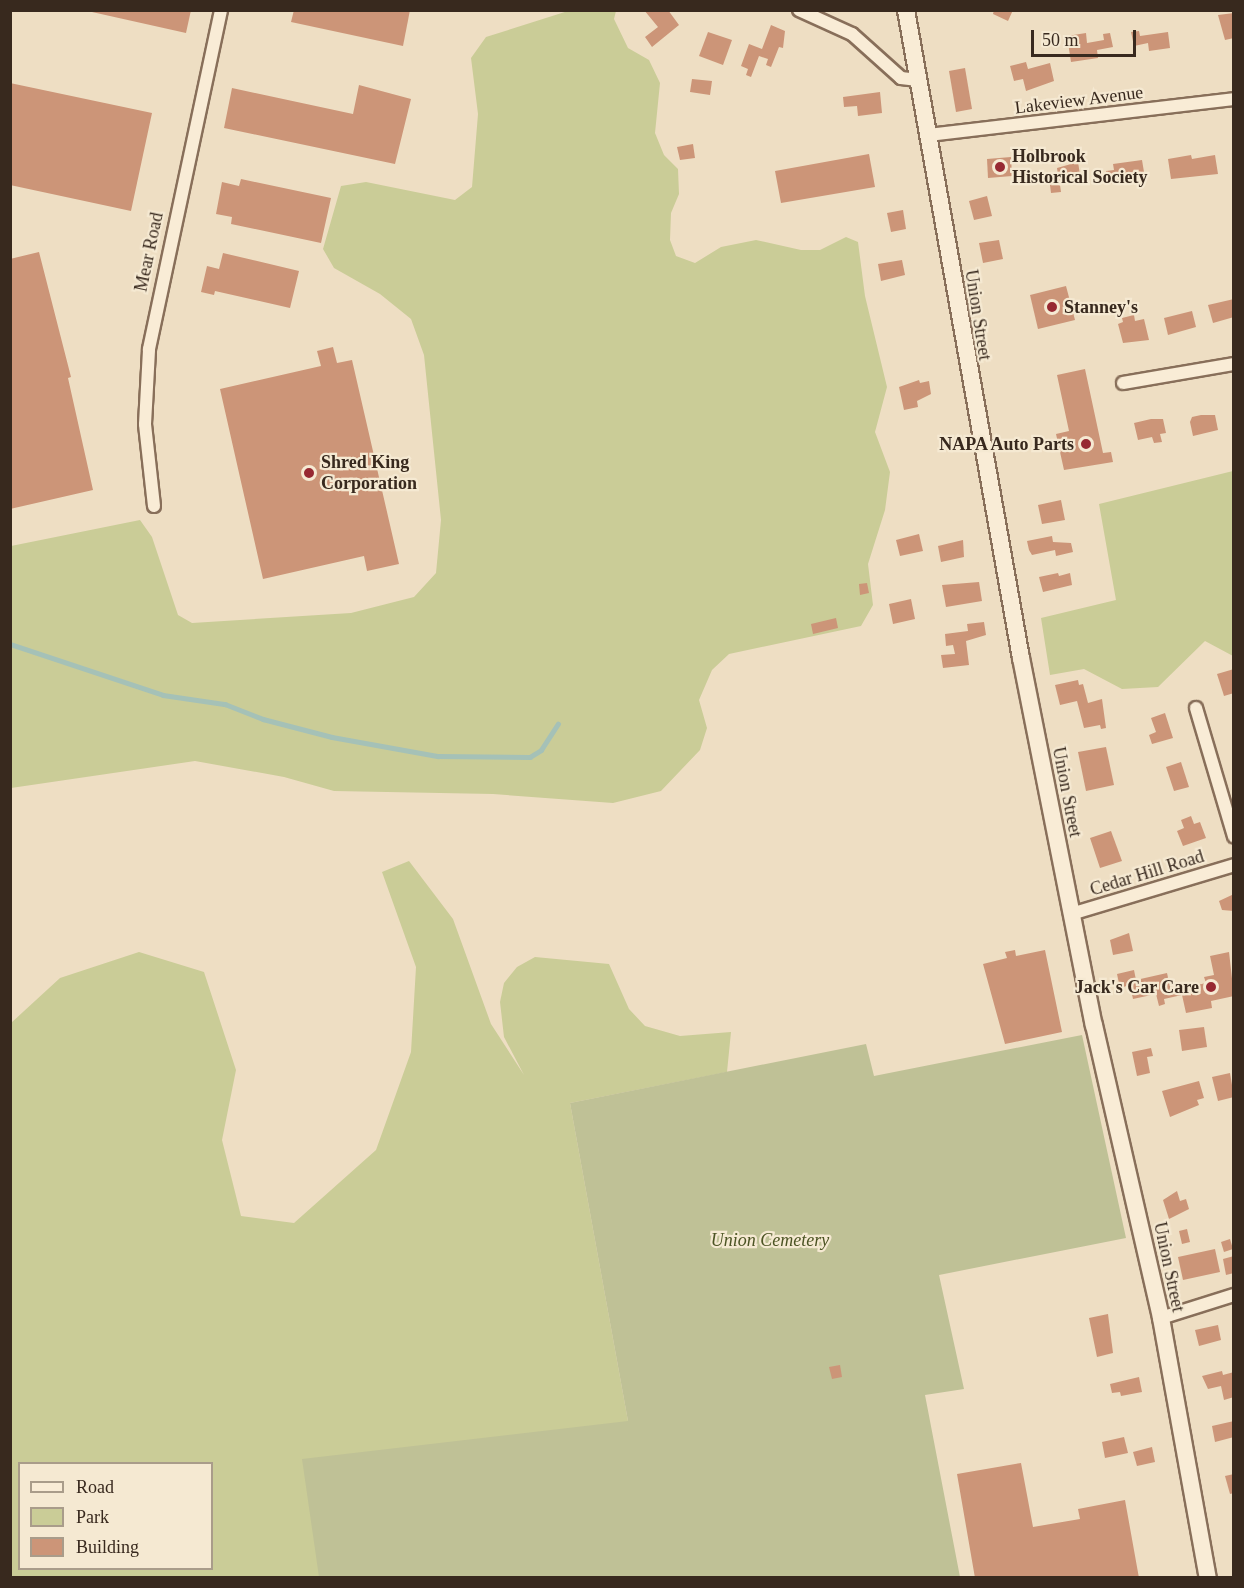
<!DOCTYPE html>
<style>
body{margin:0}
#map{position:relative;width:1244px;height:1588px;overflow:hidden;background:#eedec3;font-family:Georgia,serif}
div>[style]{position:absolute}
.green>*{inset:0;background:#cacc97}
.cemetery>*{inset:0;background:#bfc196}
.stream>*{height:4.5px;margin:-2.25px;padding:0 2.25px;transform-origin:2.25px;border-radius:2.25px;background:#a5c1b7}
.building>*{inset:0;background:#cc9578}
.roads{filter:drop-shadow(2px 0 #886f5a) drop-shadow(-2px 0 #886f5a) drop-shadow(0 2px #886f5a) drop-shadow(0 -2px #886f5a)}
.street>*{height:12px;margin:-6px;padding:0 6px;transform-origin:6px;border-radius:6px;background:#f9ecd6}
.secondary>*{height:16px;margin:-8px;padding:0 8px;transform-origin:8px;border-radius:8px;background:#f9ecd6}
.dots>*{width:16px;height:16px;translate:-50% -50%;box-sizing:border-box;border:3px solid #f5e9d2;border-radius:50%}
span{translate:-50% -50%;white-space:nowrap;text-align:center;line-height:1.15;-webkit-text-stroke:4.5px #f5e9d2;paint-order:stroke}
.street-label{font-size:18px;color:#38291e}
.poi-label{font-size:18px;color:#38291e;font-weight:700}
.left{translate:0 -50%;text-align:left}
.right{translate:-100% -50%;text-align:right}
.park-label{font-size:18px;color:#4c5424;font-style:italic}
.frame{position:absolute;inset:0;border:12px solid #38291e;pointer-events:none}
.legend{position:absolute;left:18px;top:1462px;width:195px;height:108px;box-sizing:border-box;background:#f5e9d2;border:2px solid #a99c8a;margin:0;padding:8px 10px;list-style:none;font-size:18px;color:#38291e}
.legend li{display:flex;align-items:center;gap:12px;height:30px}
.legend b{width:30px;border:2px solid #a99c8a}
.scale{position:absolute;left:1031px;top:30px;width:105px;height:27px;box-sizing:border-box;border:3px solid #38291e;border-top:0;padding-left:8px;font-size:18px;line-height:21px;white-space:nowrap;color:#38291e;-webkit-text-stroke:4px #f5e9d2;paint-order:stroke}
</style>
<div id="map">
<div class="green">
<div style="clip-path:polygon(568px 11px,616px 11px,614px 19px,628px 48px,649px 60px,660px 83px,655px 133px,664px 155px,678px 169px,679px 194px,671px 213px,670px 240px,676px 256px,695px 263px,721px 247px,756px 240px,801px 250px,820px 250px,846px 237px,858px 242px,865px 296px,887px 387px,875px 432px,890px 472px,885px 510px,868px 564px,873px 605px,861px 626px,729px 654px,712px 670px,699px 700px,707px 728px,700px 750px,661px 791px,613px 803px,493px 794px,334px 791px,284px 777px,195px 761px,11px 788px,11px 546px,140px 520px,152px 537px,178px 615px,192px 623px,351px 613px,414px 597px,436px 573px,441px 520px,424px 355px,411px 319px,380px 294px,334px 268px,323px 249px,341px 186px,366px 182px,455px 200px,472px 187px,478px 114px,471px 58px,486px 37px)"></div>
<div style="clip-path:polygon(1233px 471px,1233px 656px,1205px 641px,1158px 687px,1122px 689px,1084px 669px,1050px 675px,1041px 618px,1116px 600px,1099px 504px)"></div>
<div style="clip-path:polygon(evenodd,409px 861px,453px 919px,491px 1024px,524px 1075px,504px 1037px,500px 1002px,504px 983px,517px 967px,535px 957px,609px 964px,629px 1009px,645px 1026px,680px 1036px,731px 1032px,727px 1072px,570px 1103px,628px 1421px,609px 1577px,11px 1578px,11px 1023px,60px 978px,139px 952px,204px 972px,236px 1070px,222px 1140px,241px 1216px,294px 1223px,376px 1150px,411px 1052px,416px 967px,382px 872px,409px 861px,20px 1464px,212px 1464px,212px 1568px,20px 1568px,20px 1464px)"></div>
</div>
<div class="cemetery">
<div style="clip-path:polygon(1082px 1035px,1126px 1238px,939px 1275px,964px 1389px,925px 1395px,960px 1577px,319px 1577px,302px 1459px,628px 1421px,570px 1103px,866px 1044px,874px 1076px)"></div>
</div>
<div class="stream">
<div style="left:10px;top:644px;width:161px;rotate:18.4deg"></div>
<div style="left:163px;top:695px;width:63px;rotate:8.3deg"></div>
<div style="left:225px;top:704px;width:41px;rotate:21.5deg"></div>
<div style="left:263px;top:719px;width:71px;rotate:14.6deg"></div>
<div style="left:332px;top:737px;width:108px;rotate:10.2deg"></div>
<div style="left:438px;top:756px;width:92px;rotate:0.6deg"></div>
<div style="left:530px;top:757px;width:13px;rotate:-32deg"></div>
<div style="left:541px;top:750px;width:31px;rotate:-57deg"></div>
</div>
<div class="building">
<div style="clip-path:polygon(83px 10px,191px 10px,186px 33px)"></div>
<div style="clip-path:polygon(294px 10px,410px 10px,403px 46px,291px 22px)"></div>
<div style="clip-path:polygon(644px 10px,668px 10px,679px 25px,652px 47px,645px 37px,658px 27px)"></div>
<div style="clip-path:polygon(994px 10px,1013px 10px,1008px 21px,993px 14px)"></div>
<div style="clip-path:polygon(1234px 13px,1234px 38px,1225px 40px,1218px 15px)"></div>
<div style="clip-path:polygon(771px 25px,785px 31px,783px 48px,779px 47px,771px 67px,766px 65px,768px 59px,759px 56px,751px 77px,746px 75px,748px 69px,741px 66px,749px 44px,762px 49px)"></div>
<div style="clip-path:polygon(1139px 31px,1140px 36px,1168px 32px,1170px 48px,1149px 51px,1148px 43px,1134px 46px,1131px 32px)"></div>
<div style="clip-path:polygon(708px 32px,732px 40px,723px 65px,699px 56px)"></div>
<div style="clip-path:polygon(1086px 33px,1087px 43px,1104px 40px,1103px 34px,1110px 33px,1113px 47px,1097px 50px,1098px 58px,1071px 62px,1067px 36px)"></div>
<div style="clip-path:polygon(1026px 62px,1028px 69px,1050px 63px,1054px 81px,1026px 91px,1023px 79px,1014px 81px,1010px 66px)"></div>
<div style="clip-path:polygon(965px 68px,972px 109px,956px 112px,949px 71px)"></div>
<div style="clip-path:polygon(692px 79px,712px 81px,710px 95px,690px 92px)"></div>
<div style="clip-path:polygon(10px 83px,152px 113px,131px 211px,10px 185px)"></div>
<div style="clip-path:polygon(359px 85px,411px 99px,395px 164px,224px 128px,232px 88px,353px 114px)"></div>
<div style="clip-path:polygon(880px 92px,882px 113px,858px 116px,857px 106px,844px 107px,843px 97px)"></div>
<div style="clip-path:polygon(693px 144px,695px 158px,680px 160px,677px 147px)"></div>
<div style="clip-path:polygon(869px 154px,875px 187px,781px 203px,775px 171px)"></div>
<div style="clip-path:polygon(1191px 155px,1192px 159px,1215px 155px,1218px 174px,1171px 179px,1168px 159px)"></div>
<div style="clip-path:polygon(1011px 157px,1012px 176px,988px 178px,987px 159px)"></div>
<div style="clip-path:polygon(1142px 160px,1145px 178px,1108px 184px,1106px 171px,1114px 170px,1113px 164px)"></div>
<div style="clip-path:polygon(1078px 162px,1081px 181px,1060px 185px,1061px 192px,1051px 193px,1049px 177px,1058px 175px,1057px 168px)"></div>
<div style="clip-path:polygon(241px 179px,331px 198px,321px 243px,231px 224px,232px 217px,216px 214px,222px 182px,239px 186px)"></div>
<div style="clip-path:polygon(987px 196px,992px 216px,974px 220px,969px 201px)"></div>
<div style="clip-path:polygon(903px 210px,906px 229px,891px 232px,887px 213px)"></div>
<div style="clip-path:polygon(999px 240px,1003px 259px,983px 263px,979px 243px)"></div>
<div style="clip-path:polygon(39px 252px,71px 377px,68px 378px,93px 490px,10px 509px,10px 259px)"></div>
<div style="clip-path:polygon(223px 253px,299px 271px,290px 308px,215px 291px,214px 295px,201px 292px,207px 266px,219px 269px)"></div>
<div style="clip-path:polygon(902px 260px,905px 275px,881px 281px,878px 264px)"></div>
<div style="clip-path:polygon(1066px 286px,1075px 320px,1038px 329px,1030px 295px)"></div>
<div style="clip-path:polygon(1234px 299px,1234px 317px,1213px 323px,1208px 305px)"></div>
<div style="clip-path:polygon(1192px 311px,1196px 327px,1168px 335px,1164px 318px)"></div>
<div style="clip-path:polygon(1134px 315px,1135px 321px,1144px 319px,1149px 340px,1123px 343px,1118px 324px,1123px 322px,1122px 318px)"></div>
<div style="clip-path:polygon(333px 347px,337px 363px,352px 360px,399px 564px,367px 571px,364px 556px,263px 579px,220px 389px,321px 366px,317px 351px)"></div>
<div style="clip-path:polygon(1085px 369px,1103px 453px,1111px 452px,1113px 462px,1064px 470px,1056px 434px,1069px 431px,1057px 375px)"></div>
<div style="clip-path:polygon(919px 380px,920px 383px,929px 381px,931px 394px,917px 401px,918px 407px,904px 410px,899px 387px)"></div>
<div style="clip-path:polygon(1201px 415px,1215px 415px,1218px 430px,1193px 436px,1190px 422px,1192px 417px)"></div>
<div style="clip-path:polygon(1151px 419px,1163px 419px,1166px 433px,1160px 434px,1162px 442px,1154px 443px,1152px 437px,1138px 440px,1134px 423px)"></div>
<div style="clip-path:polygon(1061px 500px,1065px 520px,1042px 524px,1038px 505px)"></div>
<div style="clip-path:polygon(919px 534px,923px 551px,900px 556px,896px 540px)"></div>
<div style="clip-path:polygon(1052px 536px,1053px 542px,1071px 543px,1073px 552px,1056px 556px,1055px 550px,1032px 555px,1029px 550px,1027px 541px)"></div>
<div style="clip-path:polygon(963px 540px,964px 557px,941px 562px,938px 546px)"></div>
<div style="clip-path:polygon(1058px 573px,1059px 576px,1070px 573px,1072px 585px,1043px 592px,1039px 577px)"></div>
<div style="clip-path:polygon(979px 582px,982px 601px,946px 607px,942px 585px)"></div>
<div style="clip-path:polygon(867px 583px,869px 593px,860px 595px,859px 584px)"></div>
<div style="clip-path:polygon(911px 599px,915px 619px,893px 624px,889px 604px)"></div>
<div style="clip-path:polygon(836px 618px,838px 628px,813px 634px,811px 624px)"></div>
<div style="clip-path:polygon(984px 622px,986px 635px,966px 641px,969px 665px,943px 668px,941px 655px,955px 654px,953px 645px,946px 646px,945px 634px,968px 631px,967px 624px)"></div>
<div style="clip-path:polygon(1234px 669px,1234px 693px,1224px 696px,1217px 674px)"></div>
<div style="clip-path:polygon(1078px 680px,1079px 685px,1083px 684px,1088px 703px,1102px 699px,1106px 728px,1101px 729px,1100px 725px,1084px 728px,1077px 701px,1060px 705px,1055px 685px)"></div>
<div style="clip-path:polygon(1165px 713px,1173px 738px,1152px 744px,1149px 735px,1156px 732px,1151px 718px)"></div>
<div style="clip-path:polygon(1106px 747px,1114px 785px,1086px 791px,1078px 752px)"></div>
<div style="clip-path:polygon(1181px 762px,1189px 787px,1174px 791px,1166px 767px)"></div>
<div style="clip-path:polygon(1191px 816px,1194px 824px,1200px 822px,1206px 838px,1183px 846px,1177px 831px,1184px 828px,1181px 820px)"></div>
<div style="clip-path:polygon(1111px 831px,1122px 861px,1100px 868px,1090px 838px)"></div>
<div style="clip-path:polygon(1234px 894px,1234px 911px,1222px 910px,1219px 901px)"></div>
<div style="clip-path:polygon(1129px 933px,1133px 951px,1113px 955px,1110px 940px)"></div>
<div style="clip-path:polygon(1015px 950px,1016px 956px,1045px 950px,1062px 1032px,1005px 1044px,983px 964px,1007px 958px,1005px 952px)"></div>
<div style="clip-path:polygon(1229px 952px,1234px 996px,1211px 1001px,1212px 1008px,1186px 1013px,1182px 995px,1164px 999px,1165px 1004px,1159px 1006px,1156px 994px,1133px 999px,1130px 985px,1120px 988px,1117px 974px,1134px 970px,1136px 980px,1167px 973px,1171px 991px,1206px 983px,1204px 977px,1214px 975px,1210px 956px)"></div>
<div style="clip-path:polygon(1204px 1027px,1207px 1047px,1182px 1051px,1179px 1030px)"></div>
<div style="clip-path:polygon(1151px 1048px,1153px 1056px,1147px 1057px,1150px 1073px,1137px 1076px,1132px 1052px)"></div>
<div style="clip-path:polygon(1230px 1073px,1234px 1097px,1218px 1101px,1212px 1077px)"></div>
<div style="clip-path:polygon(1199px 1081px,1204px 1098px,1197px 1100px,1199px 1105px,1170px 1117px,1162px 1091px)"></div>
<div style="clip-path:polygon(1177px 1191px,1180px 1201px,1186px 1199px,1189px 1209px,1169px 1219px,1163px 1200px)"></div>
<div style="clip-path:polygon(1187px 1229px,1190px 1242px,1182px 1244px,1179px 1231px)"></div>
<div style="clip-path:polygon(1230px 1239px,1233px 1249px,1224px 1252px,1221px 1242px)"></div>
<div style="clip-path:polygon(1215px 1249px,1220px 1272px,1183px 1280px,1178px 1257px)"></div>
<div style="clip-path:polygon(1234px 1256px,1234px 1273px,1226px 1275px,1223px 1259px)"></div>
<div style="clip-path:polygon(1108px 1314px,1113px 1353px,1097px 1357px,1089px 1318px)"></div>
<div style="clip-path:polygon(1218px 1325px,1221px 1340px,1199px 1346px,1195px 1330px)"></div>
<div style="clip-path:polygon(840px 1365px,842px 1377px,832px 1379px,829px 1367px)"></div>
<div style="clip-path:polygon(1222px 1371px,1223px 1375px,1234px 1372px,1234px 1397px,1224px 1400px,1221px 1386px,1208px 1389px,1202px 1376px)"></div>
<div style="clip-path:polygon(1139px 1377px,1142px 1392px,1121px 1396px,1120px 1392px,1112px 1393px,1110px 1384px)"></div>
<div style="clip-path:polygon(1234px 1421px,1234px 1437px,1215px 1442px,1212px 1426px)"></div>
<div style="clip-path:polygon(1124px 1437px,1128px 1453px,1105px 1458px,1102px 1442px)"></div>
<div style="clip-path:polygon(1152px 1447px,1155px 1462px,1137px 1466px,1133px 1452px)"></div>
<div style="clip-path:polygon(1021px 1463px,1033px 1527px,1080px 1519px,1078px 1509px,1125px 1500px,1139px 1578px,975px 1578px,957px 1474px)"></div>
<div style="clip-path:polygon(1234px 1474px,1234px 1493px,1230px 1494px,1225px 1476px)"></div>
</div>
<div class="roads">
<div class="street">
<div style="left:799px;top:10px;width:58px;rotate:24.4deg"></div>
<div style="left:852px;top:34px;width:66px;rotate:41.9deg"></div>
<div style="left:901px;top:78px;width:17px;rotate:7deg"></div>
<div style="left:928px;top:135px;width:308px;rotate:-6.7deg"></div>
<div style="left:1123px;top:383px;width:113px;rotate:-9.7deg"></div>
<div style="left:154px;top:506px;width:82px;rotate:-96.3deg"></div>
<div style="left:145px;top:424px;width:75px;rotate:-86.9deg"></div>
<div style="left:149px;top:349px;width:347px;rotate:-78deg"></div>
<div style="left:1196px;top:708px;width:134px;rotate:73.5deg"></div>
<div style="left:1071px;top:914px;width:170px;rotate:-16.7deg"></div>
<div style="left:1161px;top:1318px;width:77px;rotate:-17.5deg"></div>
</div>
<div class="secondary">
<div style="left:906px;top:10px;width:658px;rotate:79.94deg"></div>
<div style="left:1021px;top:658px;width:374px;rotate:78.8deg"></div>
<div style="left:1094px;top:1025px;width:301px;rotate:77.1deg"></div>
<div style="left:1161px;top:1318px;width:264px;rotate:79.8deg"></div>
</div>
</div>
<div class="dots">
<div style="left:1000px;top:167px;background:#972932"></div>
<div style="left:1052px;top:307px;background:#972932"></div>
<div style="left:1086px;top:444px;background:#972932"></div>
<div style="left:309px;top:473px;background:#972932"></div>
<div style="left:1211px;top:987px;background:#972932"></div>
</div>
<div class="street-label">
<span style="left:1079px;top:100px;rotate:-7deg">Lakeview Avenue</span>
<span style="left:149px;top:252px;rotate:-78deg">Mear Road</span>
<span style="left:978px;top:315px;rotate:81deg">Union Street</span>
<span style="left:1067px;top:792px;rotate:79deg">Union Street</span>
<span style="left:1147px;top:873px;rotate:-17deg">Cedar Hill Road</span>
<span style="left:1169px;top:1267px;rotate:78deg">Union Street</span>
</div>
<div class="poi-label">
<span class="left" style="left:1012px;top:167px">Holbrook<br>Historical Society</span>
<span class="left" style="left:1064px;top:307px">Stanney's</span>
<span class="right" style="left:1074px;top:444px">NAPA Auto Parts</span>
<span class="left" style="left:321px;top:473px">Shred King<br>Corporation</span>
<span class="right" style="left:1199px;top:987px">Jack's Car Care</span>
</div>
<div class="park-label">
<span style="left:770px;top:1240px">Union Cemetery</span>
</div>
<div class="frame"></div>
<ul class="legend">
<li><b style="height:8px;background:#f9ecd6"></b>Road</li>
<li><b style="height:16px;background:#cacc97"></b>Park</li>
<li><b style="height:16px;background:#cc9578"></b>Building</li>
</ul>
<div class="scale">50 m</div>
</div>
